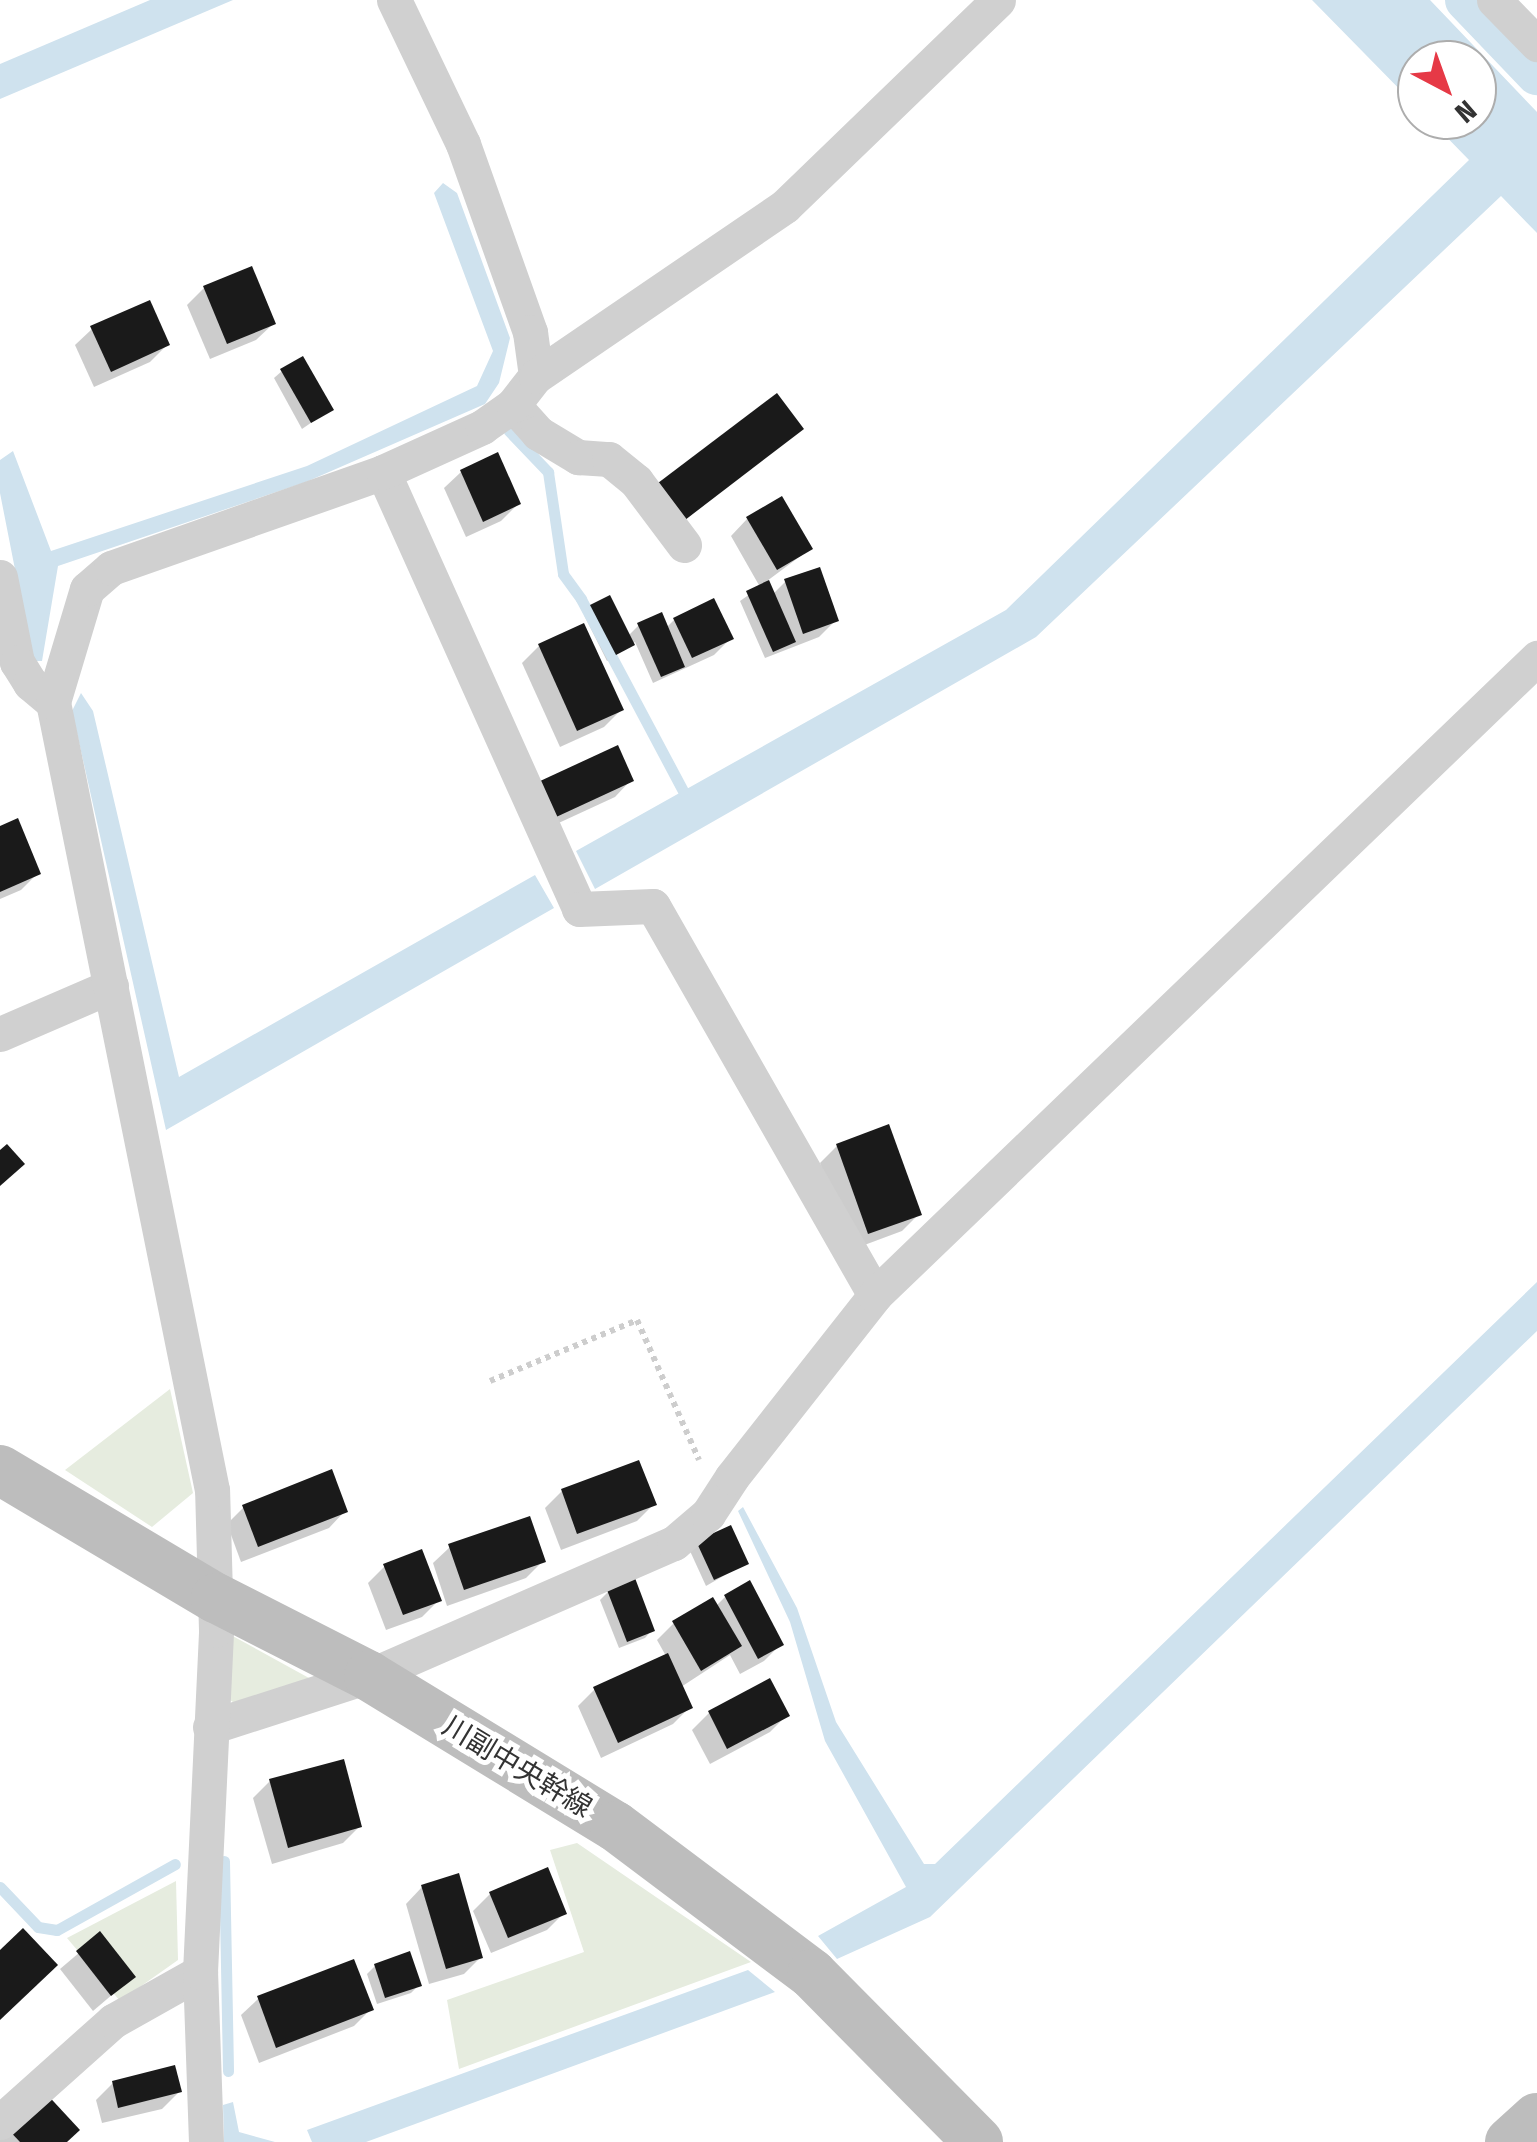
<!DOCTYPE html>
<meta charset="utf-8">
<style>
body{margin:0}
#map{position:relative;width:1537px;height:2142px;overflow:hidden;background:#fff;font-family:"Fira Sans Condensed","Noto Sans JP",sans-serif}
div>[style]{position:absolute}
.green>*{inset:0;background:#e6ecdf}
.water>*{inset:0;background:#cfe2ee}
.shadow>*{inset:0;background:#0003}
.stream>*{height:11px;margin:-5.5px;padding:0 5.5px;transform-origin:5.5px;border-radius:5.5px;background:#cfe2ee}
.canal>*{height:42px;margin:-21px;padding:0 21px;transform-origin:21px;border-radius:21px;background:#cfe2ee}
.building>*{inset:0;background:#1a1a1a}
.path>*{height:6px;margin-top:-3px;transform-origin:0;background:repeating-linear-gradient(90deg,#cdcdcd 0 5px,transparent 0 10px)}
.street>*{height:35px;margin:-17.5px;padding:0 17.5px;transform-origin:17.5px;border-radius:17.5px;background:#d0d0d0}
.secondary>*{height:50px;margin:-25px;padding:0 25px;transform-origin:25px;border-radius:25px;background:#bdbdbd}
span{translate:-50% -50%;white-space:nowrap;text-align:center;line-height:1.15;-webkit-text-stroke:10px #fff;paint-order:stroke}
.street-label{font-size:28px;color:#333}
.north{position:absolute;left:1397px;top:40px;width:100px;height:100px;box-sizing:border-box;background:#fff;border:2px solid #adadad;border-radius:50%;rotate:139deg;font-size:28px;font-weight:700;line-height:40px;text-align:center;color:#333}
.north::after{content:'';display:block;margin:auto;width:35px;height:45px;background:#e63946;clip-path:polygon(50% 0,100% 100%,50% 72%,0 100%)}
</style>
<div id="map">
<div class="green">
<div style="clip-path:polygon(170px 1389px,193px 1493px,152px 1527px,65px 1470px)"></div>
<div style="clip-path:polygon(229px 1634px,309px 1678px,237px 1705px,226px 1697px)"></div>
<div style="clip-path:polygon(577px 1843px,751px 1962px,459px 2069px,447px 2000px,584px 1952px,550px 1850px)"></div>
<div style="clip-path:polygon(176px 1881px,178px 1960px,120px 2001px,67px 1938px)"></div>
</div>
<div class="water">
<div style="clip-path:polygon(150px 0,233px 0,0 99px,0 64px)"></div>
<div style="clip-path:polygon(1312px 0,1430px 0,1537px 112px,1537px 233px,1501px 196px,1036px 637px,595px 889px,576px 851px,1006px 610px,1469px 160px,1430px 120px,1477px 120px,1477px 60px,1417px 60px,1417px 107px)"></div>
<div style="clip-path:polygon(443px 183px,457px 193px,510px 338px,499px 383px,485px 404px,306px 482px,58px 566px,42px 661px,33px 661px,0 493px,0 460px,13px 451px,51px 551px,307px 466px,477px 386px,493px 351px,434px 193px)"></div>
<div style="clip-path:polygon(81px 693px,93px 711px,179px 1077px,535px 875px,554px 908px,166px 1130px,72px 711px)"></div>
<div style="clip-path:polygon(1537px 1282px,1537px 1331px,930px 1917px,837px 1959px,818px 1936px,906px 1887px,825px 1741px,790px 1622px,738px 1511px,743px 1507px,797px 1608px,836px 1722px,924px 1864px,935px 1864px)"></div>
<div style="clip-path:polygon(748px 1970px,775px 1992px,366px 2142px,312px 2142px,307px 2130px)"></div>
<div style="clip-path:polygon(233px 2102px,239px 2132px,275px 2142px,224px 2142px,223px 2105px)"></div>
</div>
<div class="shadow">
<div style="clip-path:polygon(204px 288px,273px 324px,256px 340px,210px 359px,187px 305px)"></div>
<div style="clip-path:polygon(92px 329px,167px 345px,150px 362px,94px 387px,75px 345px)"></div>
<div style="clip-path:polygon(282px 371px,331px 409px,302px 429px,274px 378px)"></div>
<div style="clip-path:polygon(801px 429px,667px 534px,643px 502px)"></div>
<div style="clip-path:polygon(461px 472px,518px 504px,501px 521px,466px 537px,444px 488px)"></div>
<div style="clip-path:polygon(747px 519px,810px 549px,767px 581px,773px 594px,785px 582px,836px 620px,819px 637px,765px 658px,740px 601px,760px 587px,731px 536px)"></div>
<div style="clip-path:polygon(592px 607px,628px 636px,639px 625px,666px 628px,674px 620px,731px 638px,714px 655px,653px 683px,635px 642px,607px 661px,584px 615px)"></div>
<div style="clip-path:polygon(539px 646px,621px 710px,604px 727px,560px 747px,522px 663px)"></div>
<div style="clip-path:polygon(631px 780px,615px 797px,537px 833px,522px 801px)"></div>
<div style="clip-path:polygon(0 828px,38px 873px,21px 890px,0 899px)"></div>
<div style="clip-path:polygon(837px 1146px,919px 1214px,902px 1231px,851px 1250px,820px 1163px)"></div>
<div style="clip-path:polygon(562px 1491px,654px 1504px,637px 1521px,561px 1550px,545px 1508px)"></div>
<div style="clip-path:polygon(244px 1507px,345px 1511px,329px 1528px,241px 1562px,227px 1524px)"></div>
<div style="clip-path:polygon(697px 1543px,746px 1563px,706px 1586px,690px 1551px)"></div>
<div style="clip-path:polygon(450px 1547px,543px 1561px,526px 1578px,447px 1606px,433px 1563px)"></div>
<div style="clip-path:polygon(385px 1566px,439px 1600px,422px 1617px,386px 1630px,368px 1583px)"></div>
<div style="clip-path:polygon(608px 1592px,652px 1630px,645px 1638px,619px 1648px,600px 1600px)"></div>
<div style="clip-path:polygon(725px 1597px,781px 1644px,764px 1661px,740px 1674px,730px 1655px,681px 1687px,690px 1707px,673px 1724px,601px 1758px,578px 1706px,595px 1689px,666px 1656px,657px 1640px,674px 1623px,716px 1606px)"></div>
<div style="clip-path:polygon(709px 1713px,787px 1715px,770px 1732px,710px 1764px,692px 1730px)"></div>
<div style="clip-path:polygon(270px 1781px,360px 1826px,343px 1843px,272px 1864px,253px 1798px)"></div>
<div style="clip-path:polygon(422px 1887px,481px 1957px,464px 1974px,429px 1984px,406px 1904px)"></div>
<div style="clip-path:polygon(490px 1894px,564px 1913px,547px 1930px,491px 1953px,473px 1911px)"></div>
<div style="clip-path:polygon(100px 1935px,133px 1977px,93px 2011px,60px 1969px)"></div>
<div style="clip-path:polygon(375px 1966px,419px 1985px,411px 1993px,377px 2004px,367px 1974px)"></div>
<div style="clip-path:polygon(258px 1999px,371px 2009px,354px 2026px,259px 2063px,241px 2015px)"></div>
<div style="clip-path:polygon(113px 2083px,179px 2092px,162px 2109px,102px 2123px,96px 2100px)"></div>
<div style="clip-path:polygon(0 2131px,64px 2142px,0 2142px)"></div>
</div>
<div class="stream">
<div style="left:509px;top:431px;width:57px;rotate:46.4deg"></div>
<div style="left:548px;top:472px;width:103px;rotate:81.6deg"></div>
<div style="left:563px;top:574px;width:31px;rotate:54deg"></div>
<div style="left:581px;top:599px;width:217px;rotate:62deg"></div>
<div style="left:224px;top:1861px;width:210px;rotate:88.9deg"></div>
<div style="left:0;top:1887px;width:55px;rotate:46.5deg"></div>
<div style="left:38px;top:1927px;width:19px;rotate:9deg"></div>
<div style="left:57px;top:1930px;width:135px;rotate:-29.2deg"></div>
</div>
<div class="canal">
<div style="left:1466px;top:0;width:103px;rotate:46.2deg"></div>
</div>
<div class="building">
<div style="clip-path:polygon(252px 266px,276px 324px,227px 344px,203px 286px)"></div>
<div style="clip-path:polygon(150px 300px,170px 345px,111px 372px,90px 326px)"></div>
<div style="clip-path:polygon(303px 356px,334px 410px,311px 423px,280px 369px)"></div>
<div style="clip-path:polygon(777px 393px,804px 429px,685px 520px,658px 483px)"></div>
<div style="clip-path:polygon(498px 452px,521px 504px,483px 522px,460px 470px)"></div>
<div style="clip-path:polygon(782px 496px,813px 549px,777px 570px,746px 517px)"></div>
<div style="clip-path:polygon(820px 567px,839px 621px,803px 634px,784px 579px)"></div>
<div style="clip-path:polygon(769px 580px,796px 642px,773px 652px,746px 591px)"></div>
<div style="clip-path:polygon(610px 595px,635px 645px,616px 655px,590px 605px)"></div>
<div style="clip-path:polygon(714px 598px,734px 639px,692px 658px,673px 618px)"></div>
<div style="clip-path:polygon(662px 612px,685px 667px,661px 677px,637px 623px)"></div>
<div style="clip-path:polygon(584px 623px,624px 710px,577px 731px,538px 644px)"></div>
<div style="clip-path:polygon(618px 745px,634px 781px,554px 818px,538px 782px)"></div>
<div style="clip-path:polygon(18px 818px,41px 874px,0 892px,0 826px)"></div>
<div style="clip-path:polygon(889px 1124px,922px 1215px,868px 1234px,836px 1144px)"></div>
<div style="clip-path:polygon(7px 1144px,25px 1164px,0 1186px,0 1150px)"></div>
<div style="clip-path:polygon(639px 1460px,657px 1505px,577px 1534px,561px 1489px)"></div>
<div style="clip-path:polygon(332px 1469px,348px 1512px,258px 1547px,242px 1505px)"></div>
<div style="clip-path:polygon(530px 1516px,546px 1562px,464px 1590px,448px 1544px)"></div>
<div style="clip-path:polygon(731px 1525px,749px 1564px,714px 1580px,696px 1541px)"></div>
<div style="clip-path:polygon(422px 1549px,442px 1601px,403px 1615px,383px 1564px)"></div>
<div style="clip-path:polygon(635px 1578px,655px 1631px,627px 1642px,607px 1590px)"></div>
<div style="clip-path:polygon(750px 1580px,784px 1645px,758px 1659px,724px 1595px)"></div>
<div style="clip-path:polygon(713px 1597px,742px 1646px,701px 1671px,672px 1621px)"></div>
<div style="clip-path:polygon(668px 1653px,693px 1708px,618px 1743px,593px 1687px)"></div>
<div style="clip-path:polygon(770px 1678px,790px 1716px,727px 1749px,708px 1711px)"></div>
<div style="clip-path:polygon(344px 1759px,362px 1827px,288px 1848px,269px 1779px)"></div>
<div style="clip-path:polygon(548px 1867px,567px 1914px,508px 1938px,489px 1892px)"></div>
<div style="clip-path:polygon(459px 1873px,483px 1958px,446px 1969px,421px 1885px)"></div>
<div style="clip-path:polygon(23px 1928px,58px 1965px,0 2020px,0 1950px)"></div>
<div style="clip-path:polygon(100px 1931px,136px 1977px,111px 1996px,76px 1951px)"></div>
<div style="clip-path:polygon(410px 1951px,422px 1986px,385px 1998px,374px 1964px)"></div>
<div style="clip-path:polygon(354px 1959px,374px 2010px,276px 2048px,257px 1996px)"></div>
<div style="clip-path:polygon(175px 2065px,182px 2092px,118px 2108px,112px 2081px)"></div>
<div style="clip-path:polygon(42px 2089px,80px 2130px,67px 2142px,20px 2142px,3px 2124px)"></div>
</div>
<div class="path">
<div style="left:490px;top:1381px;width:159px;rotate:-22.5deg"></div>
<div style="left:637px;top:1320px;width:153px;rotate:66.1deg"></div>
</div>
<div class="street">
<div style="left:394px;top:0;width:160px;rotate:64.4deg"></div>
<div style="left:463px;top:144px;width:200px;rotate:70.4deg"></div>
<div style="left:530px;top:332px;width:44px;rotate:82.2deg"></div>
<div style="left:1494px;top:0;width:62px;rotate:45.7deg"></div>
<div style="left:513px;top:405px;width:38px;rotate:48deg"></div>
<div style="left:538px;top:433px;width:47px;rotate:31deg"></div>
<div style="left:578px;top:457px;width:31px;rotate:4deg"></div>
<div style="left:609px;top:459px;width:35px;rotate:39deg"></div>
<div style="left:636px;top:481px;width:80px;rotate:53.1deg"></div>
<div style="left:383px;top:472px;width:479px;rotate:65.8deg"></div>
<div style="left:579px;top:909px;width:74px;rotate:-2.3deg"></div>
<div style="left:653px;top:906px;width:448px;rotate:60.3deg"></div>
<div style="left:0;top:577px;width:87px;rotate:78.7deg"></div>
<div style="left:17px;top:662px;width:25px;rotate:58deg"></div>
<div style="left:30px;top:683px;width:30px;rotate:40deg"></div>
<div style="left:0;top:1034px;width:121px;rotate:-23.4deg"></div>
<div style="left:210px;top:1727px;width:167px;rotate:-17.8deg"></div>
<div style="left:369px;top:1676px;width:333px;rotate:-23.6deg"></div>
<div style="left:674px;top:1543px;width:45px;rotate:-40.5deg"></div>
<div style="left:708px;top:1514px;width:44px;rotate:-57deg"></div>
<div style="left:732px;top:1477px;width:231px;rotate:-51.8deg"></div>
<div style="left:875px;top:1295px;width:919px;rotate:-43.9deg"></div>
<div style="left:0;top:2122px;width:152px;rotate:-41.8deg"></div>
<div style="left:113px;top:2021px;width:100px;rotate:-29.4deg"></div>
<div style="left:206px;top:2142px;width:170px;rotate:-92deg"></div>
<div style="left:200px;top:1972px;width:342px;rotate:-87.3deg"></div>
<div style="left:216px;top:1630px;width:140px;rotate:-91.6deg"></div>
<div style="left:212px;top:1490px;width:804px;rotate:-101.41deg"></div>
<div style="left:53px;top:702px;width:118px;rotate:-73.3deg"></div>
<div style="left:87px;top:589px;width:32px;rotate:-41deg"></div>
<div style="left:111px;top:568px;width:288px;rotate:-19.4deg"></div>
<div style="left:383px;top:472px;width:109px;rotate:-24.4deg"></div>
<div style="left:482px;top:427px;width:38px;rotate:-35deg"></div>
<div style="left:513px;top:405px;width:37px;rotate:-52deg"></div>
<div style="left:536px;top:376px;width:301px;rotate:-34.3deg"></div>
<div style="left:785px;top:206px;width:296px;rotate:-44deg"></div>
</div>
<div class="secondary">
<div style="left:0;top:1470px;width:251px;rotate:30.7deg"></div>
<div style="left:216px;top:1598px;width:172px;rotate:27deg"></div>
<div style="left:369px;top:1676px;width:288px;rotate:31.4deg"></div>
<div style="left:615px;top:1826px;width:246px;rotate:36.9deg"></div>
<div style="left:812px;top:1974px;width:236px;rotate:45.3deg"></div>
<div style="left:1510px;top:2142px;width:36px;rotate:-42deg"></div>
</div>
<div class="street-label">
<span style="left:517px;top:1767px;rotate:31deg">川副中央幹線</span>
</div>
<div class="north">N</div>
</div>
